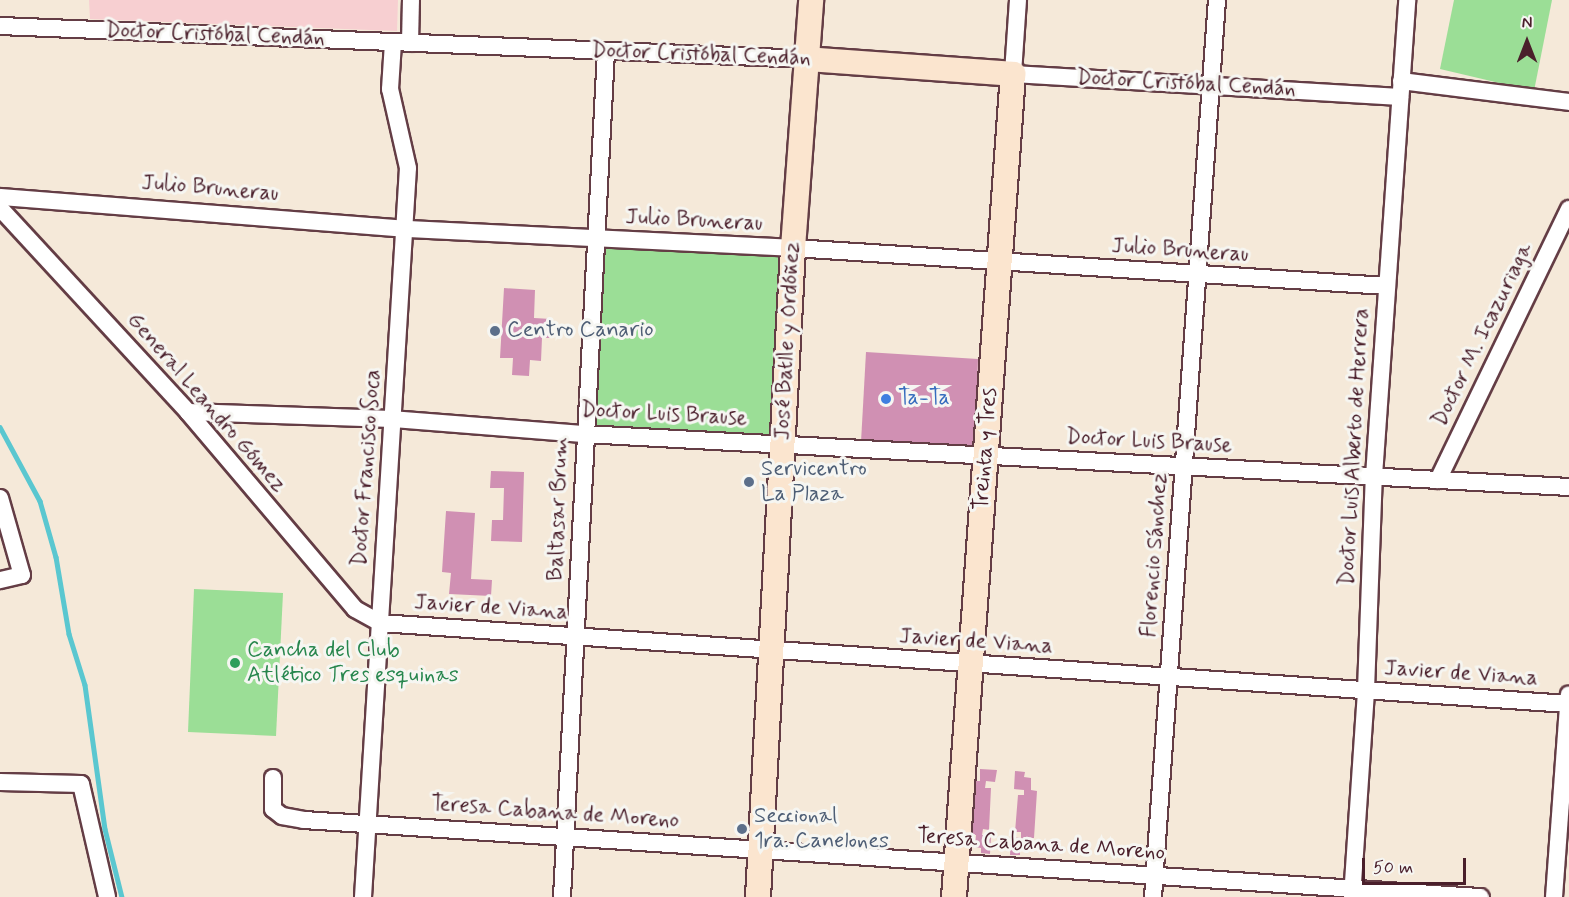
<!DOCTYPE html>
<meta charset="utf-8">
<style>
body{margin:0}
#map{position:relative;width:1569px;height:897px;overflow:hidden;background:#f5e9d9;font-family:Mynerve,sans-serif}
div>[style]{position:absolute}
.built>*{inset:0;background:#f7cfd1}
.green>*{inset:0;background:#9bde96}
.stream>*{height:4.5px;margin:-2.25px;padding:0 2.25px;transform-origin:2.25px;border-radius:2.25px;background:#5ac7d0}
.building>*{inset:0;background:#d090b3}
.roads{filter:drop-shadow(2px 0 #643d45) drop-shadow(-2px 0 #643d45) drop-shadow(0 2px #643d45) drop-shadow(0 -2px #643d45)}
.street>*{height:16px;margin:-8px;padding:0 8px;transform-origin:8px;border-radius:8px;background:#fff}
.secondary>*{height:24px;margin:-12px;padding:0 12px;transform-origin:12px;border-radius:12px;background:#fbe5cf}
.dots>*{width:16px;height:16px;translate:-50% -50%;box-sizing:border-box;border:3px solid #f6f6f2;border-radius:50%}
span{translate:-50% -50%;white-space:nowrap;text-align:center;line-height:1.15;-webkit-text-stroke:6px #f6f6f2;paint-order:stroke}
.street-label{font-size:22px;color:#4a1f2b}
.service-label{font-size:22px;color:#4e5e75}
.left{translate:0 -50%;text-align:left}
.shop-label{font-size:22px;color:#366cbe}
.leisure-label{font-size:22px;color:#27864d}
.north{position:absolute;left:1497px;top:12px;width:60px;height:60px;-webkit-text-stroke:4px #f6f6f2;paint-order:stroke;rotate:0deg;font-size:16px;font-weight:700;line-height:24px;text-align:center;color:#4a1f2b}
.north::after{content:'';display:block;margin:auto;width:21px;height:27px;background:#4a1f2b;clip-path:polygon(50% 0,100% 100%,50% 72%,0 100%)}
.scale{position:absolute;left:1362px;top:858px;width:104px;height:27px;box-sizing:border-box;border:3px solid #4a1f2b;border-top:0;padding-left:8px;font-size:18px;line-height:21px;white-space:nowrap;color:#4a1f2b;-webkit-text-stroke:4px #f6f6f2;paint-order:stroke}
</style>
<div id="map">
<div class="built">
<div style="clip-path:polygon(89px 0,398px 0,397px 31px,90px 19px)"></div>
</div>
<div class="green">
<div style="clip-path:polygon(1454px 0,1552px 0,1534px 91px,1440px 69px)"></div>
<div style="clip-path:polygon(602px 243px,786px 254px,776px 439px,592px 429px)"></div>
<div style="clip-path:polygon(194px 589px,283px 593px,276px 736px,188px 732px)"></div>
</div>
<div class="stream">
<div style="left:0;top:427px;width:84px;rotate:61.6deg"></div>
<div style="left:40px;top:501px;width:58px;rotate:74.1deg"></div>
<div style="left:56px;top:557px;width:78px;rotate:80.4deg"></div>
<div style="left:69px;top:634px;width:53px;rotate:72.6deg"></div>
<div style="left:85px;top:685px;width:145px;rotate:82.1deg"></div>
<div style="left:105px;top:829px;width:70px;rotate:76deg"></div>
</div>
<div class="building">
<div style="clip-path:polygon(504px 288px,535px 290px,534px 318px,551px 319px,550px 338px,542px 338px,541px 361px,530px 360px,529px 376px,512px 375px,513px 358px,500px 358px)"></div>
<div style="clip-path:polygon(866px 352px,978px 359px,975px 448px,861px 442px)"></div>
<div style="clip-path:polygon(491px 471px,524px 472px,522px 542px,491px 541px,492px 520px,503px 520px,504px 488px,490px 488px)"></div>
<div style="clip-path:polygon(446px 511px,475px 513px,471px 579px,492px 580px,491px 596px,449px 594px,451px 573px,442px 572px)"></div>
<div style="clip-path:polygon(980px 769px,997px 770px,995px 782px,986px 781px,985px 788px,991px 788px,989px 830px,983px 829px,982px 835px,991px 836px,990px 854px,981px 853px,981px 848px,975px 847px,976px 835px,970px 835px,973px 781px,980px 781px)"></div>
<div style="clip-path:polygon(1015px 771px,1025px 772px,1024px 777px,1031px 778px,1031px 790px,1037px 791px,1034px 838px,1027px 838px,1027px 850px,1020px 850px,1020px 855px,1010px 855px,1011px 837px,1021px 838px,1021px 832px,1015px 832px,1018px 795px,1024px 795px,1024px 790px,1014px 789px)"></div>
</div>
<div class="roads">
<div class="street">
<div style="left:1018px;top:0;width:74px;rotate:93.9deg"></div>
<div style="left:1013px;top:74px;width:388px;rotate:3.4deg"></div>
<div style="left:0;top:26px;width:807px;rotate:2.34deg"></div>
<div style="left:410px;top:43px;width:43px;rotate:-88.7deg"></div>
<div style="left:1401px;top:81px;width:169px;rotate:7.1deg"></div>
<div style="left:0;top:197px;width:407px;rotate:4.5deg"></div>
<div style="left:406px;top:229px;width:387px;rotate:2.8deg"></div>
<div style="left:793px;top:248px;width:595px;rotate:3.66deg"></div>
<div style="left:0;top:208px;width:277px;rotate:47.3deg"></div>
<div style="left:188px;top:412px;width:258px;rotate:49.7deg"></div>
<div style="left:355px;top:609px;width:29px;rotate:29deg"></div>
<div style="left:380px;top:623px;width:1192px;rotate:3.9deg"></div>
<div style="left:188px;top:412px;width:204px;rotate:2deg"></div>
<div style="left:392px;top:419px;width:193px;rotate:4.5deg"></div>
<div style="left:584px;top:434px;width:986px;rotate:3.08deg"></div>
<div style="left:1438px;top:480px;width:301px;rotate:-64.2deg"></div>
<div style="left:0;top:498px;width:80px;rotate:74.1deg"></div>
<div style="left:22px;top:575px;width:23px;rotate:167deg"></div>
<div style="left:273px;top:778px;width:31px;rotate:90deg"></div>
<div style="left:273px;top:809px;width:11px;rotate:38deg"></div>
<div style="left:282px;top:816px;width:22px;rotate:10deg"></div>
<div style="left:304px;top:820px;width:1179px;rotate:3.75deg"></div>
<div style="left:0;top:782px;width:81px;rotate:1.4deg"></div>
<div style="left:81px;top:784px;width:116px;rotate:77deg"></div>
<div style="left:363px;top:897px;width:730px;rotate:-86.47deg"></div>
<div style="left:408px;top:168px;width:81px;rotate:-102.8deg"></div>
<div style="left:390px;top:89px;width:46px;rotate:-86.3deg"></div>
<div style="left:562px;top:897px;width:847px;rotate:-87.02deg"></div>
<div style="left:1153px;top:897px;width:899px;rotate:-85.92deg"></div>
<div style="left:1352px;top:897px;width:207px;rotate:-86.1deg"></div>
<div style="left:1366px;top:690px;width:214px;rotate:-87.9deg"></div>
<div style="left:1374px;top:476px;width:477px;rotate:-86deg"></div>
<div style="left:1554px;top:897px;width:203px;rotate:-85.8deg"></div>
</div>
<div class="secondary">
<div style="left:806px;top:59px;width:208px;rotate:4.1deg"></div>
<div style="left:1013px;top:74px;width:825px;rotate:94.1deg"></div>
<div style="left:758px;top:897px;width:650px;rotate:-86.91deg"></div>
<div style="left:793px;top:248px;width:249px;rotate:-85.8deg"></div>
</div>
</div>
<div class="dots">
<div style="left:495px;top:331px;background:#5c6f8a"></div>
<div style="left:886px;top:399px;background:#3f7fe0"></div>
<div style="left:749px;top:482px;background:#5c6f8a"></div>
<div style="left:235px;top:663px;background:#2e9e5b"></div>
<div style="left:742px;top:829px;background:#5c6f8a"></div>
</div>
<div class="street-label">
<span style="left:215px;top:35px;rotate:2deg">Doctor Cristóbal Cendán</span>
<span style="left:701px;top:55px;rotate:2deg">Doctor Cristóbal Cendán</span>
<span style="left:1186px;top:84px;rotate:3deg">Doctor Cristóbal Cendán</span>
<span style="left:210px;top:189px;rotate:5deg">Julio Brunerau</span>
<span style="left:694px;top:221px;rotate:3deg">Julio Brunerau</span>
<span style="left:1180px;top:251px;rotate:4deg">Julio Brunerau</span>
<span style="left:1483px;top:335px;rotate:-64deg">Doctor M. Icazuriaga</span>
<span style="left:788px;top:341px;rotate:-87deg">José Batlle y Ordóñez</span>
<span style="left:206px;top:403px;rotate:49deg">General Leandro Gómez</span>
<span style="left:664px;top:415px;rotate:3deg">Doctor Luis Brause</span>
<span style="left:1149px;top:442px;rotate:3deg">Doctor Luis Brause</span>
<span style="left:1355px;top:447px;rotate:-87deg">Doctor Luis Alberto de Herrera</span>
<span style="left:986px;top:449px;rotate:-86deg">Treinta y Tres</span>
<span style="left:367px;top:468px;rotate:-86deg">Doctor Francisco Soca</span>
<span style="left:559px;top:509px;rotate:-88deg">Baltasar Brum</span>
<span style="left:1155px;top:555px;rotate:-86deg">Florencio Sánchez</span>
<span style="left:491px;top:608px;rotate:4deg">Javier de Viana</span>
<span style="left:976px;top:642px;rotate:4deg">Javier de Viana</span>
<span style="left:1461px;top:674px;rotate:4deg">Javier de Viana</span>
<span style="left:555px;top:813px;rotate:4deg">Teresa Cabana de Moreno</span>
<span style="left:1041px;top:845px;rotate:4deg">Teresa Cabana de Moreno</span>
</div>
<div class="service-label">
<span class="left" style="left:507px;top:331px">Centro Canario</span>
<span class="left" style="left:761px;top:482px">Servicentro<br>La Plaza</span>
<span class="left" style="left:754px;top:829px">Seccional<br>1ra. Canelones</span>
</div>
<div class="shop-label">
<span class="left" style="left:898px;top:399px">Ta-Ta</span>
</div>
<div class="leisure-label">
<span class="left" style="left:247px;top:663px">Cancha del Club<br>Atlético Tres esquinas</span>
</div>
<div class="north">N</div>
<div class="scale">50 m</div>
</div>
